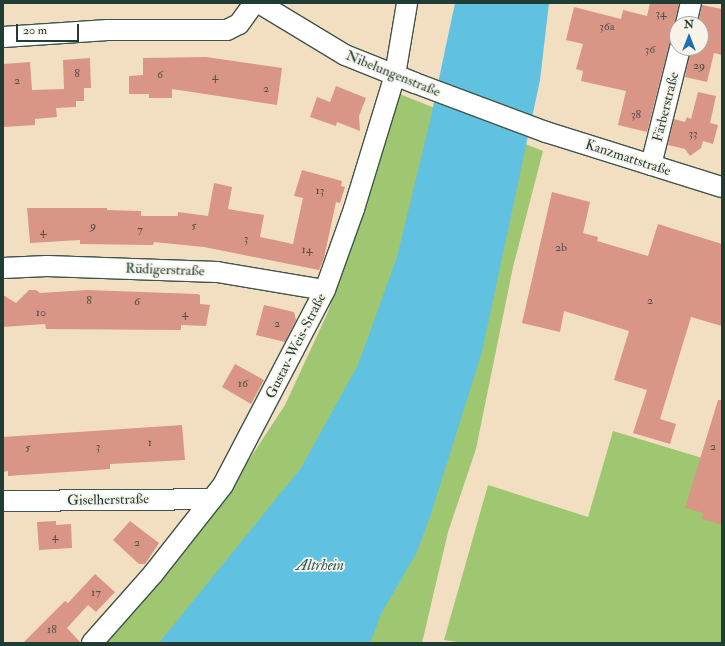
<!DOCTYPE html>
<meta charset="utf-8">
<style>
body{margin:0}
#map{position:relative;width:725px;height:646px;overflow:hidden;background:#f2dfc2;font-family:"IM FELL Double Pica",serif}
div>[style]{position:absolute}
.green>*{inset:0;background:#9fc671}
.water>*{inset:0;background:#61c1e0}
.building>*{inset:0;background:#d99585}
.roads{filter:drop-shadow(1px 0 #3f5549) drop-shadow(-1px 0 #3f5549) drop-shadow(0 1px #3f5549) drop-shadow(0 -1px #3f5549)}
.minor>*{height:20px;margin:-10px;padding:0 10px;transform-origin:10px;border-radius:10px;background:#fff}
span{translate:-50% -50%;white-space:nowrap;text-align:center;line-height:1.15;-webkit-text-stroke:3.5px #f7f3e8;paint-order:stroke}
.number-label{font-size:12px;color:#4e5348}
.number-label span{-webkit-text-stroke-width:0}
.street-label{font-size:14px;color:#1f3d34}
.water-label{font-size:15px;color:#305e5f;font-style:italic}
.frame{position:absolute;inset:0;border:4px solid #1f3d34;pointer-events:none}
.north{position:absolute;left:669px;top:16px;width:40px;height:40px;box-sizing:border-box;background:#f7f3e8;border:1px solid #a1aaa0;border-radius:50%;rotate:0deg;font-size:11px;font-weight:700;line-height:16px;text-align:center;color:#1f3d34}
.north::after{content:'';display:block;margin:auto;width:14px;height:18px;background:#1f6fb2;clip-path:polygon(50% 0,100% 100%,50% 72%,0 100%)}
.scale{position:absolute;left:16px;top:24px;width:63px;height:18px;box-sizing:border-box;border:2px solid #1f3d34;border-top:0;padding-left:5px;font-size:12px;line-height:14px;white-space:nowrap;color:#1f3d34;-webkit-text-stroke:3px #f7f3e8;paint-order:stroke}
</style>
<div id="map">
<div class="green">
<div style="clip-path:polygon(387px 89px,543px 151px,513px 267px,476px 449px,448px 532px,422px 643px,103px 643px,218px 507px,285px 405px,328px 312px,361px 212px)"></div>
<div style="clip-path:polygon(613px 431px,722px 464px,722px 643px,465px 643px,444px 640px,488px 485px,588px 517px)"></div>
</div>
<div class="water">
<div style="clip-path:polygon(455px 3px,549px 3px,540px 80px,482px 352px,430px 517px,416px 554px,381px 614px,370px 643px,159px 643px,301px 468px,358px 365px,397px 257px,430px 121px)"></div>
</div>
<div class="building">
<div style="clip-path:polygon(650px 3px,679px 3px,675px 22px,677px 37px,669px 45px,647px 132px,618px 125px,626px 91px,581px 81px,583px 71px,576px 69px,583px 44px,566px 40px,574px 7px,621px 19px,623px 10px,647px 16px)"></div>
<div style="clip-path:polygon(702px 5px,722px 9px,722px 55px,714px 53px,707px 82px,685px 77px,691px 48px,701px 48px,701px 24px,698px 24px)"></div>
<div style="clip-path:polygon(206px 57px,282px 68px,277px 105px,172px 89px,172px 98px,149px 98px,149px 94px,129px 94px,129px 76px,143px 75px,143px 58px)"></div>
<div style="clip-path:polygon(90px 58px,91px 88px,84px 88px,84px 101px,76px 101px,76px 107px,56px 108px,57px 117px,35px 119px,35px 125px,4px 127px,3px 64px,30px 62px,32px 90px,64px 89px,63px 60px)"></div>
<div style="clip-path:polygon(336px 86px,366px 98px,359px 116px,360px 131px,337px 122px,336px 126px,310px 117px,317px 97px,330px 102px)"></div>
<div style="clip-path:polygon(698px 92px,716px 96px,710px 123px,718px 125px,713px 144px,703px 141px,701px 148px,690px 156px,685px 149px,668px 145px,674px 119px,685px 122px,687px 117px,691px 119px)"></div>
<div style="clip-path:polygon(302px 170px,342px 181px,341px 186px,345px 187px,340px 203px,336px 202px,324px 258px,319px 270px,204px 247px,154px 242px,153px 245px,80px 244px,80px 240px,30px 243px,27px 208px,107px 208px,107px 210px,141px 211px,141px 216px,178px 216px,178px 212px,208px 216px,214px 183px,232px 187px,228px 209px,264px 215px,260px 237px,293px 244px,303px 198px,294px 196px)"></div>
<div style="clip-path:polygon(552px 192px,590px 202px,583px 233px,598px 237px,597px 241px,648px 256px,658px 224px,722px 244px,722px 326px,691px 317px,660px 419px,676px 424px,670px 444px,633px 433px,647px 390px,614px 380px,629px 331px,564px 311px,560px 332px,522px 323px)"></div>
<div style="clip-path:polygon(29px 290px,36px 290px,40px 293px,87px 290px,197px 294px,200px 295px,200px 304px,210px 305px,206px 326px,181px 325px,181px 330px,46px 329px,45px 324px,3px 327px,3px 295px,16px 303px)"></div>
<div style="clip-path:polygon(264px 305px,294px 312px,296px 320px,285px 342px,256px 335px)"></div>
<div style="clip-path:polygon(235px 364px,264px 380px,251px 404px,222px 387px)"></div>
<div style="clip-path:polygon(718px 400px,722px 400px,722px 525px,702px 519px,703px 513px,685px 508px)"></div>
<div style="clip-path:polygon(182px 425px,185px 460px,110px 464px,110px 469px,67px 472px,8px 476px,8px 471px,3px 472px,3px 437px)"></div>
<div style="clip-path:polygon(56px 521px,56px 525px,71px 524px,72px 548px,39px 550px,37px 522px)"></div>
<div style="clip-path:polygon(130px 521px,159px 543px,145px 564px,139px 564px,113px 540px)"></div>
<div style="clip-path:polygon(95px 574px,115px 592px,96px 612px,88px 605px,67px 628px,81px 643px,23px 643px,65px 601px,68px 603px)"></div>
</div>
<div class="roads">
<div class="minor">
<div style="left:259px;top:3px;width:100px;rotate:31.2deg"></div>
<div style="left:345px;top:55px;width:75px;rotate:21.8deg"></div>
<div style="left:415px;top:83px;width:140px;rotate:20.5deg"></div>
<div style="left:546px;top:132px;width:184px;rotate:17.4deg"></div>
<div style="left:686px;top:24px;width:22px;rotate:-77deg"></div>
<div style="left:3px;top:37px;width:105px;rotate:-3.8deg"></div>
<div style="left:108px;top:30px;width:119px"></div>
<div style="left:227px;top:30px;width:13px;rotate:-27deg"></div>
<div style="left:239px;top:24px;width:26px;rotate:-54deg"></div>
<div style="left:651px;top:165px;width:121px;rotate:-76.1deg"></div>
<div style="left:3px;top:268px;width:44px;rotate:-2.6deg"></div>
<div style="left:47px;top:266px;width:170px;rotate:2deg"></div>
<div style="left:217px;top:272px;width:109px;rotate:9.5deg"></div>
<div style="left:3px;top:501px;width:209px;rotate:-0.5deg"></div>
<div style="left:92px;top:643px;width:92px;rotate:-48.5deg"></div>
<div style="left:153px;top:574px;width:113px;rotate:-51.8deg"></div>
<div style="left:223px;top:485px;width:220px;rotate:-62.4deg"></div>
<div style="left:325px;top:290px;width:86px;rotate:-70.3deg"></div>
<div style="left:354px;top:209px;width:140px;rotate:-73deg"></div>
<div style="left:395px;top:75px;width:73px;rotate:-80.5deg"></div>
</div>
</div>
<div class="number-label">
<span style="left:661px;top:14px">34</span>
<span style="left:607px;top:27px">36a</span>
<span style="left:650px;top:50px">36</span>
<span style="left:699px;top:66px">29</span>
<span style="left:77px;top:74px">8</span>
<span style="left:160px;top:75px">6</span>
<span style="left:215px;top:77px">4</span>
<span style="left:17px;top:81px">2</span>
<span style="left:266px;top:89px">2</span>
<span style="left:636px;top:115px">38</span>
<span style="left:693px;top:134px">33</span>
<span style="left:320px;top:191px">13</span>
<span style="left:93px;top:226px">9</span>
<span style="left:194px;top:226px">5</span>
<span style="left:140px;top:230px">7</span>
<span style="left:43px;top:232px">4</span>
<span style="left:246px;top:239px">3</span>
<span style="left:561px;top:248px">2b</span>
<span style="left:307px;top:250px">14</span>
<span style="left:89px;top:301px">8</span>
<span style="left:650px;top:301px">2</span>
<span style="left:137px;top:302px">6</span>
<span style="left:41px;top:313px">10</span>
<span style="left:185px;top:314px">4</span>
<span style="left:277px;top:324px">2</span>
<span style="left:243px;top:384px">16</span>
<span style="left:150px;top:443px">1</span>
<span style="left:98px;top:447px">3</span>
<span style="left:713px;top:447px">2</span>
<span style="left:28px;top:448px">5</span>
<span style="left:55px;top:537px">4</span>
<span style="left:137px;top:543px">2</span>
<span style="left:96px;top:593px">17</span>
<span style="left:52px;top:630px">18</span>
</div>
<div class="street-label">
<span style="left:393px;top:74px;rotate:22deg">Nibelungenstraße</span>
<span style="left:666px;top:107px;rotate:-76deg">Färberstraße</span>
<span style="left:628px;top:158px;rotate:18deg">Kanzmattstraße</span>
<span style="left:165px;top:270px;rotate:2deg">Rüdigerstraße</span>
<span style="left:296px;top:346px;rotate:-63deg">Gustav-Weis-Straße</span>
<span style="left:108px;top:500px;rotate:-1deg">Giselherstraße</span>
</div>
<div class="water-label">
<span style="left:320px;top:566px">Altrhein</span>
</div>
<div class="frame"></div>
<div class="north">N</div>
<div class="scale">20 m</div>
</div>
